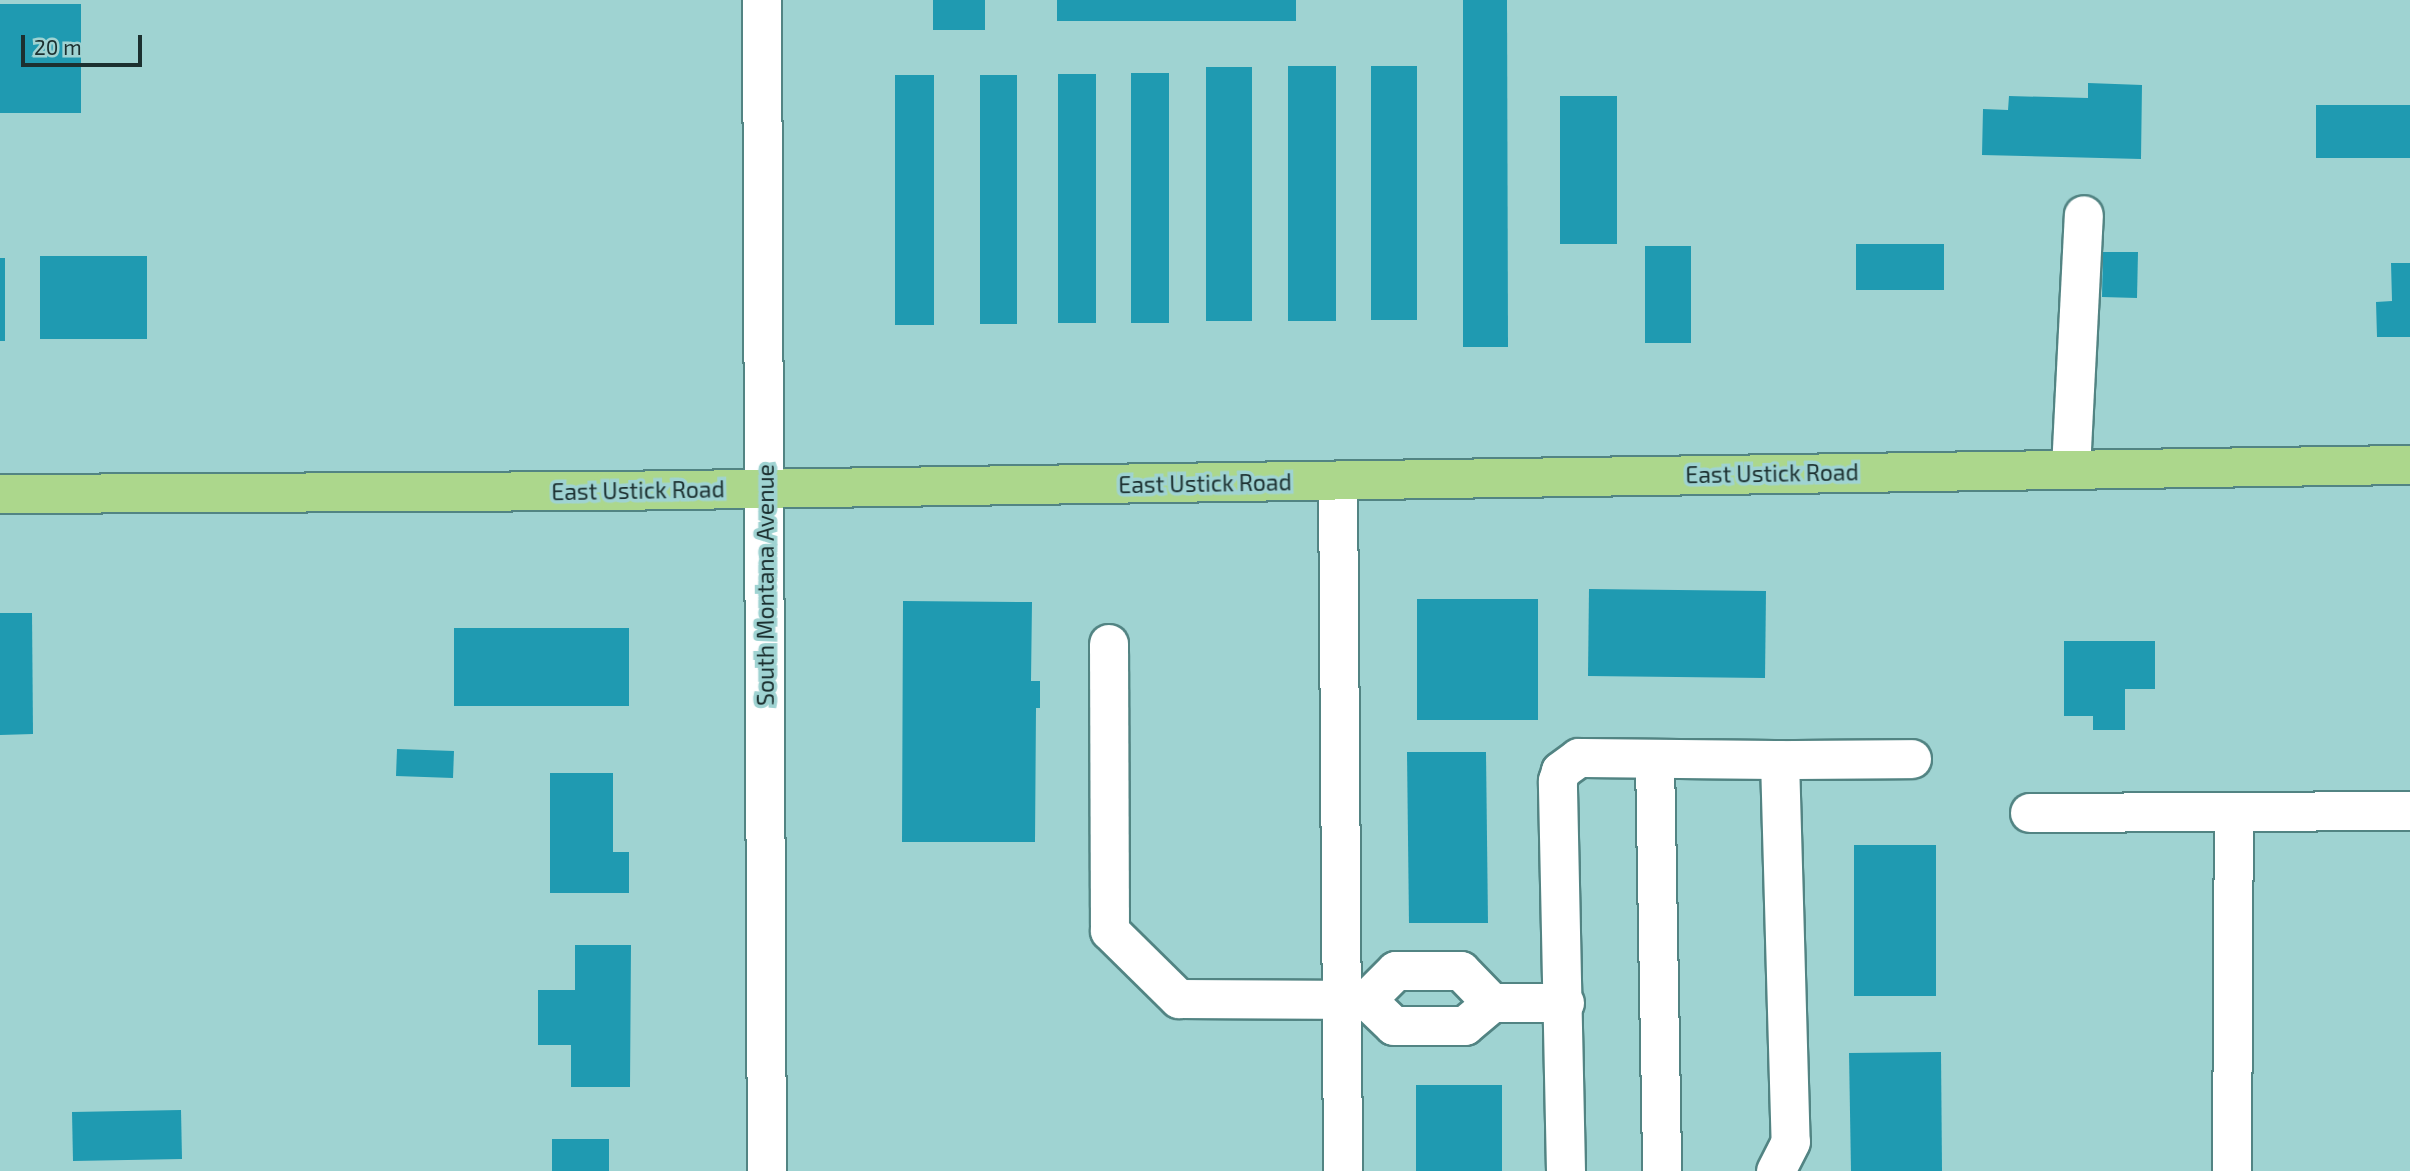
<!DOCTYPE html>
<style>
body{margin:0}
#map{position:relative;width:2410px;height:1171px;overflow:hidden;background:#9fd3d2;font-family:"Exo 2",sans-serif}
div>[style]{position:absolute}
.building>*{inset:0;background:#1f9ab1}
.roads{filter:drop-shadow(2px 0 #528483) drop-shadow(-2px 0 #528483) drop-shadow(0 2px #528483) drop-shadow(0 -2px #528483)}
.minor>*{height:38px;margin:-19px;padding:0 19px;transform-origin:19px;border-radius:19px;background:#fff}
.major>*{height:38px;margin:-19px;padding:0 19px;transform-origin:19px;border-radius:19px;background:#acd78c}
span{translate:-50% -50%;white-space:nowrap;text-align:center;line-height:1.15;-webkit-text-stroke:7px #9fd3d2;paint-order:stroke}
.street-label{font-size:23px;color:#1c3030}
.scale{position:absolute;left:21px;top:35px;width:121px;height:32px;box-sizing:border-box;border:4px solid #1c3030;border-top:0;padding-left:9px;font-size:21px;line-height:24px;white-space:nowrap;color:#1c3030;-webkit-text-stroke:5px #9fd3d2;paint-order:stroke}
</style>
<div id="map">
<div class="building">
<div style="clip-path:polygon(933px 0,985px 0,985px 30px,933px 30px)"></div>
<div style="clip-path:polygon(1057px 0,1296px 0,1296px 21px,1057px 21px)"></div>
<div style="clip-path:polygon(1463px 0,1507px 0,1508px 347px,1463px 347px)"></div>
<div style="clip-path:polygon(0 4px,81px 4px,81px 113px,0 113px)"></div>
<div style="clip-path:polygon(1288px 66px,1336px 66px,1336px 321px,1288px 321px)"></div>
<div style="clip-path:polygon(1371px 66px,1417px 66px,1417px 320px,1371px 320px)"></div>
<div style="clip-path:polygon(1206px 67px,1252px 67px,1252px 321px,1206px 321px)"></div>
<div style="clip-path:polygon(1131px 73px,1169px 73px,1169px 323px,1131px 323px)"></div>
<div style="clip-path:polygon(1058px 74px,1096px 74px,1096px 323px,1058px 323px)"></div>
<div style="clip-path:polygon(895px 75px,934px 75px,934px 325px,895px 325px)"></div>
<div style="clip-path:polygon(980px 75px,1017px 75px,1017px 324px,980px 324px)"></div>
<div style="clip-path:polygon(2088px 83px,2142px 85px,2141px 159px,1982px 155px,1983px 109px,2008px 110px,2009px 96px,2088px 98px)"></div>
<div style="clip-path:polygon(1560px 96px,1617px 96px,1617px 244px,1560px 244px)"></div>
<div style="clip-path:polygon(2316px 105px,2410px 105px,2410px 158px,2316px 158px)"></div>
<div style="clip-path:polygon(1856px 244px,1944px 244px,1944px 290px,1856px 290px)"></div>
<div style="clip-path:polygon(1645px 246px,1691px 246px,1691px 343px,1645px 343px)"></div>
<div style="clip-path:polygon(2103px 252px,2138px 252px,2137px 298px,2102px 297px)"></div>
<div style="clip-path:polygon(40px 256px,147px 256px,147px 339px,40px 339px)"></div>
<div style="clip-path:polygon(0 258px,5px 258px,5px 341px,0 341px)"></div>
<div style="clip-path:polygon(2391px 263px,2410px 263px,2410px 337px,2377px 337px,2376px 302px,2392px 301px)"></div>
<div style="clip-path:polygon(1589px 589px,1766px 591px,1765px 678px,1588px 676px)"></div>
<div style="clip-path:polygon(1417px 599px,1538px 599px,1538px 720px,1417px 720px)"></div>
<div style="clip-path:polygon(903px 601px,1032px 602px,1031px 681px,1040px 681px,1040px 708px,1036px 708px,1035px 842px,902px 842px)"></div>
<div style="clip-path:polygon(0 613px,32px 613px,33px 734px,0 735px)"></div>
<div style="clip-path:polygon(454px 628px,629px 628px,629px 706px,454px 706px)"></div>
<div style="clip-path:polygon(2064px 641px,2155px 641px,2155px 689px,2125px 689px,2125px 730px,2093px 730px,2093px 716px,2064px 716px)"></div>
<div style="clip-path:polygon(397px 749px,454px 751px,453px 778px,396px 776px)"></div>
<div style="clip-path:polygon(1407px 752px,1486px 752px,1488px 923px,1409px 923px)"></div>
<div style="clip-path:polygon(550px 773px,613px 773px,613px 852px,629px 852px,629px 893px,550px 893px)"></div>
<div style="clip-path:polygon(1854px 845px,1936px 845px,1936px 996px,1854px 996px)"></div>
<div style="clip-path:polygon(575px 945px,631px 945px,630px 1087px,571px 1087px,571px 1045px,538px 1045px,538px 990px,575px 990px)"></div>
<div style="clip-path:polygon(1941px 1052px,1942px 1171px,1851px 1171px,1849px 1053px)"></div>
<div style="clip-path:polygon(1416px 1085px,1502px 1085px,1502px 1171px,1416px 1171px)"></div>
<div style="clip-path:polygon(181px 1110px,182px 1159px,73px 1161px,72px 1112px)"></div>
<div style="clip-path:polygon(552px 1139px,609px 1139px,609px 1171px,552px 1171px)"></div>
</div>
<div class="roads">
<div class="minor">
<div style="left:762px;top:0;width:1171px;rotate:89.76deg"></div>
<div style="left:2071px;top:469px;width:254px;rotate:-87.1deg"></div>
<div style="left:1338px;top:482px;width:689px;rotate:89.58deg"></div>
<div style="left:1109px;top:644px;width:287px;rotate:89.8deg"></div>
<div style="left:1110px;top:931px;width:97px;rotate:44.6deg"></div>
<div style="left:1179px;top:999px;width:188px;rotate:0.3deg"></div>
<div style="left:1367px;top:1000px;width:37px;rotate:44deg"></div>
<div style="left:1394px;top:1026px;width:71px"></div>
<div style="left:1465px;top:1026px;width:35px;rotate:-40deg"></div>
<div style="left:1492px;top:1003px;width:73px"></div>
<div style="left:1655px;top:759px;width:412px;rotate:89deg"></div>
<div style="left:1780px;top:760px;width:132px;rotate:-0.4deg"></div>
<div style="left:2030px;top:813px;width:380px;rotate:-0.3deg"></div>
<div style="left:1367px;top:1000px;width:41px;rotate:-45deg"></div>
<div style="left:1396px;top:971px;width:65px"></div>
<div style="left:1461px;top:971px;width:45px;rotate:45.9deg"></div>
<div style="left:1566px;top:1171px;width:390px;rotate:-91.2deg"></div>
<div style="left:1558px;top:781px;width:10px;rotate:-73deg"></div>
<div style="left:1561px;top:771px;width:22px;rotate:-36deg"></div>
<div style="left:1579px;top:758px;width:201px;rotate:0.6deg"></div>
<div style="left:1780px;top:760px;width:382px;rotate:88.4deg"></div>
<div style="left:1791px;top:1142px;width:33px;rotate:117deg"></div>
<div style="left:2232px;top:1171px;width:359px;rotate:-89.7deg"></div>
</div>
<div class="major">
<div style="left:0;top:494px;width:611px;rotate:-0.28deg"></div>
<div style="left:611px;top:491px;width:1799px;rotate:-0.83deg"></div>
</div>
</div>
<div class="street-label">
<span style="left:1772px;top:473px;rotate:-1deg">East Ustick Road</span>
<span style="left:1205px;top:483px;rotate:-1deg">East Ustick Road</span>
<span style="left:638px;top:490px;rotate:-1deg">East Ustick Road</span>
<span style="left:765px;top:585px;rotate:-90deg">South Montana Avenue</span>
</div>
<div class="scale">20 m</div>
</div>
